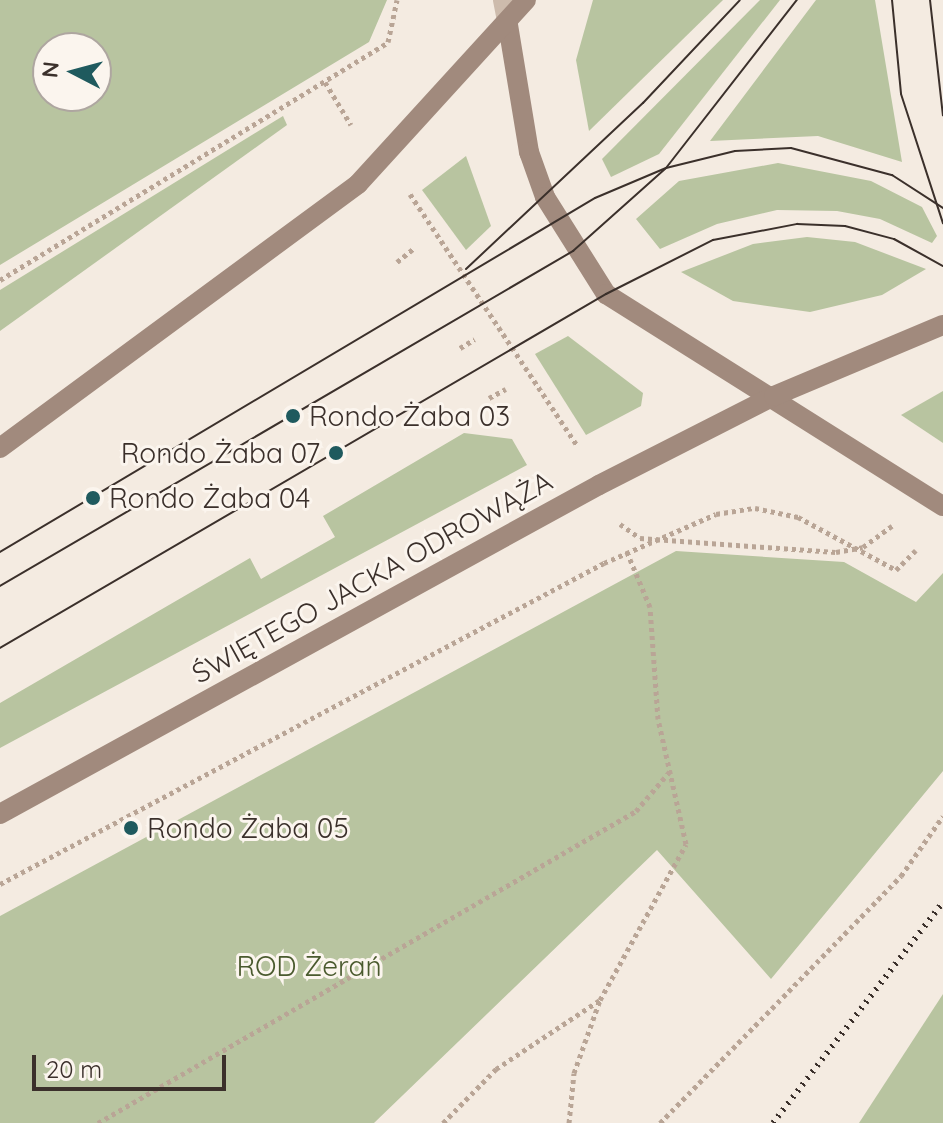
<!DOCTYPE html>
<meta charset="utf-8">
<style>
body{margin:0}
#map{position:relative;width:943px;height:1123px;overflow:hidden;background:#f4ebe1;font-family:Quicksand,sans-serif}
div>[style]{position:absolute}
.green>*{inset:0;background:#b8c4a0}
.path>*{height:5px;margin-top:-2.5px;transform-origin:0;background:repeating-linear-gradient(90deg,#b9a596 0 4px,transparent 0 8px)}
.tertiary>*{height:20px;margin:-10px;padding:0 10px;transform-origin:10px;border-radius:10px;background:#cdbbac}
.secondary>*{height:20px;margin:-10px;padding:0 10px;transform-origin:10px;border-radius:10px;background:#a18a7d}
.tram>*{height:2px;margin:-1px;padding:0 1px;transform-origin:1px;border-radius:1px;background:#3b302b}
.rail>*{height:6px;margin-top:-3px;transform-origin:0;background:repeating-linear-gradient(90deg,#3b302b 0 2px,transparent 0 8px)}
.dots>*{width:22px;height:22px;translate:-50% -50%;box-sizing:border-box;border:4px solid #fbf5ee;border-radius:50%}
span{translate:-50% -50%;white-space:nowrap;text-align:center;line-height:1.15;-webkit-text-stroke:6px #fbf5ee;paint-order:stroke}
.poi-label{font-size:28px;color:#3b302b}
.left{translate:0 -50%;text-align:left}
.right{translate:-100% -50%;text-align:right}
.street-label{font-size:28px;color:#3b302b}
.park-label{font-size:28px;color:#4a5a2e}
.north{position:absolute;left:32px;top:32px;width:80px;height:80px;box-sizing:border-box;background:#fbf5ee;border:2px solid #aea6a0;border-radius:50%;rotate:276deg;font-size:22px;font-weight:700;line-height:32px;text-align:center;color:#3b302b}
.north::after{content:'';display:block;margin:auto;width:28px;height:36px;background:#1f5a5e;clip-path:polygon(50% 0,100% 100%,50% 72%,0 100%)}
.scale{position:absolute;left:32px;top:1055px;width:194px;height:36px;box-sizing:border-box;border:4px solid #3b302b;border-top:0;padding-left:10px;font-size:24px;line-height:28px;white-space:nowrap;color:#3b302b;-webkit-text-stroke:6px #fbf5ee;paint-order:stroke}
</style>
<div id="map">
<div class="green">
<div style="clip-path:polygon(evenodd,0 0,387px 0,369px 42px,0 265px,0 0,48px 48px,96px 48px,96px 96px,48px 96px,48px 48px)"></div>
<div style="clip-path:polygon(593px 0,723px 0,589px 131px,576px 60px)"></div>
<div style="clip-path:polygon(760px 0,780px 0,659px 154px,611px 177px,602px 159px)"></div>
<div style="clip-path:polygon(816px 0,875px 0,902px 162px,818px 136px,710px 141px)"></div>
<div style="clip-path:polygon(283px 116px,287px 125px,0 331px,0 290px)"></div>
<div style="clip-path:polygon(466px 156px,491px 226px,466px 250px,422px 190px)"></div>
<div style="clip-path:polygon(778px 163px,871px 181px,922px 207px,937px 236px,932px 243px,880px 219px,837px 211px,777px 210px,717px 224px,660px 249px,636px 219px,679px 181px)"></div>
<div style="clip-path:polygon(807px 237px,855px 242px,926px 269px,882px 295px,810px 312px,733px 301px,681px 272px,753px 244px)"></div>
<div style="clip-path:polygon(568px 336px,643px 393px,641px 406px,586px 435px,535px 354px)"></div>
<div style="clip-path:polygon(943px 391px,943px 443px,901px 415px)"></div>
<div style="clip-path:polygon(464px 433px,512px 439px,527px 465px,0 748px,0 703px,250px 558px,261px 579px,335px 537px,323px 516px)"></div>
<div style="clip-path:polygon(676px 551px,844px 562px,916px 602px,943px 573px,943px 771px,771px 979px,657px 850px,374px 1123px,0 1123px,0 916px)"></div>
<div style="clip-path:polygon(943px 994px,943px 1123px,859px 1123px)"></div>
</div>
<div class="path">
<div style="left:325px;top:82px;width:50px;rotate:58.8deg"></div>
<div style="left:410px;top:194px;width:301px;rotate:56.4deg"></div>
<div style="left:397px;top:262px;width:21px;rotate:-39deg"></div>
<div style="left:0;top:280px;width:455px;rotate:-31.5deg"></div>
<div style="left:388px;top:42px;width:43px;rotate:-77.9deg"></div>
<div style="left:460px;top:348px;width:17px;rotate:-31deg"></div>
<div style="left:489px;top:398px;width:19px;rotate:-28deg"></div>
<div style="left:620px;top:524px;width:24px;rotate:35deg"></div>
<div style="left:640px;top:538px;width:196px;rotate:4.1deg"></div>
<div style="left:836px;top:552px;width:27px;rotate:-10deg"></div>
<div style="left:863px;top:547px;width:36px;rotate:-36deg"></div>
<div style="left:0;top:884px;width:684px;rotate:-27.99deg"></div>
<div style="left:604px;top:563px;width:122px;rotate:-23.6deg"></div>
<div style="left:716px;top:514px;width:39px;rotate:-9deg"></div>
<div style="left:755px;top:508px;width:44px;rotate:11.8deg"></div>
<div style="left:798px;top:517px;width:111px;rotate:28.4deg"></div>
<div style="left:896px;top:570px;width:28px;rotate:-45deg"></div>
<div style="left:98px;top:1123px;width:622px;rotate:-30.11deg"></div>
<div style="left:636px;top:811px;width:55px;rotate:-49.4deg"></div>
<div style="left:443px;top:1123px;width:76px;rotate:-45.5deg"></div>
<div style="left:496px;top:1069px;width:125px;rotate:-33.6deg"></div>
<div style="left:569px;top:1123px;width:50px;rotate:-84.3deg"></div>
<div style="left:574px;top:1073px;width:77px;rotate:-70.4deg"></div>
<div style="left:600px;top:1000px;width:178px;rotate:-61.1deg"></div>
<div style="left:686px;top:844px;width:128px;rotate:-102.6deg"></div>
<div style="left:658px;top:719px;width:112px;rotate:-94.1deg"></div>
<div style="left:650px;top:607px;width:60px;rotate:-112.7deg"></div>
<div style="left:660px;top:1123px;width:345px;rotate:-45.7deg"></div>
<div style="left:901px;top:876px;width:73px;rotate:-55deg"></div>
</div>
<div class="tertiary">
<div style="left:503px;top:0;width:25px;rotate:79deg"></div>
</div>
<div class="secondary">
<div style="left:508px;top:25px;width:129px;rotate:80.6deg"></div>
<div style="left:529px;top:152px;width:48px;rotate:70.4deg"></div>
<div style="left:545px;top:197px;width:115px;rotate:57.8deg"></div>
<div style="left:606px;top:294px;width:398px;rotate:32.2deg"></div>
<div style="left:0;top:448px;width:445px;rotate:-36.4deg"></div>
<div style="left:358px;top:184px;width:249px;rotate:-47.6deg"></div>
<div style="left:0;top:814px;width:683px;rotate:-28.78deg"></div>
<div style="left:599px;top:485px;width:196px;rotate:-27deg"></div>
<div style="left:774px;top:396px;width:183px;rotate:-22.8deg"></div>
</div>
<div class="tram">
<div style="left:892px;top:0;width:94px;rotate:84.5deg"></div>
<div style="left:901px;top:94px;width:136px;rotate:72deg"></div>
<div style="left:930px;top:0;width:116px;rotate:83.6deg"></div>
<div style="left:466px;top:269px;width:243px;rotate:-43.2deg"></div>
<div style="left:643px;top:103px;width:141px;rotate:-46.7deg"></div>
<div style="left:0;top:552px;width:692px;rotate:-30.75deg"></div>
<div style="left:595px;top:198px;width:77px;rotate:-22.9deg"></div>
<div style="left:666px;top:168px;width:71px;rotate:-13.8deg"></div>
<div style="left:735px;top:151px;width:56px;rotate:-3.1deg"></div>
<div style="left:791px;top:148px;width:105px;rotate:15deg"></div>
<div style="left:892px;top:175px;width:61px;rotate:32.9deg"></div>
<div style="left:0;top:586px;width:664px;rotate:-30.31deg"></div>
<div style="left:573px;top:251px;width:125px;rotate:-41.7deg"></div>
<div style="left:666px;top:168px;width:213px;rotate:-52.1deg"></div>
<div style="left:0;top:648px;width:702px;rotate:-30.29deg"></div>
<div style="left:606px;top:294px;width:120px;rotate:-26.8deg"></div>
<div style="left:713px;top:240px;width:86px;rotate:-10.8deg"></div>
<div style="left:797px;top:224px;width:48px;rotate:2.4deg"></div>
<div style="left:845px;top:226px;width:51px;rotate:14.9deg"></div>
<div style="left:894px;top:239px;width:56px;rotate:28.9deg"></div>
</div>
<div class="rail">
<div style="left:773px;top:1123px;width:279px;rotate:-52.4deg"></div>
</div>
<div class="dots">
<div style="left:293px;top:416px;background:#1f5a5e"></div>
<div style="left:336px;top:453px;background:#1f5a5e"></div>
<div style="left:93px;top:498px;background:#1f5a5e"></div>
<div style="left:131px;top:828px;background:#1f5a5e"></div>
</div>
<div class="poi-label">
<span class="left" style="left:309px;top:416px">Rondo Żaba 03</span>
<span class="right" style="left:320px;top:453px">Rondo Żaba 07</span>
<span class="left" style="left:109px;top:498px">Rondo Żaba 04</span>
<span class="left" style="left:147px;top:828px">Rondo Żaba 05</span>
</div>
<div class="street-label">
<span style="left:372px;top:577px;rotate:-29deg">ŚWIĘTEGO JACKA ODROWĄŻA</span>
</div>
<div class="park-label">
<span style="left:309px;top:966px">ROD Żerań</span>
</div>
<div class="north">N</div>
<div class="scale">20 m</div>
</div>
